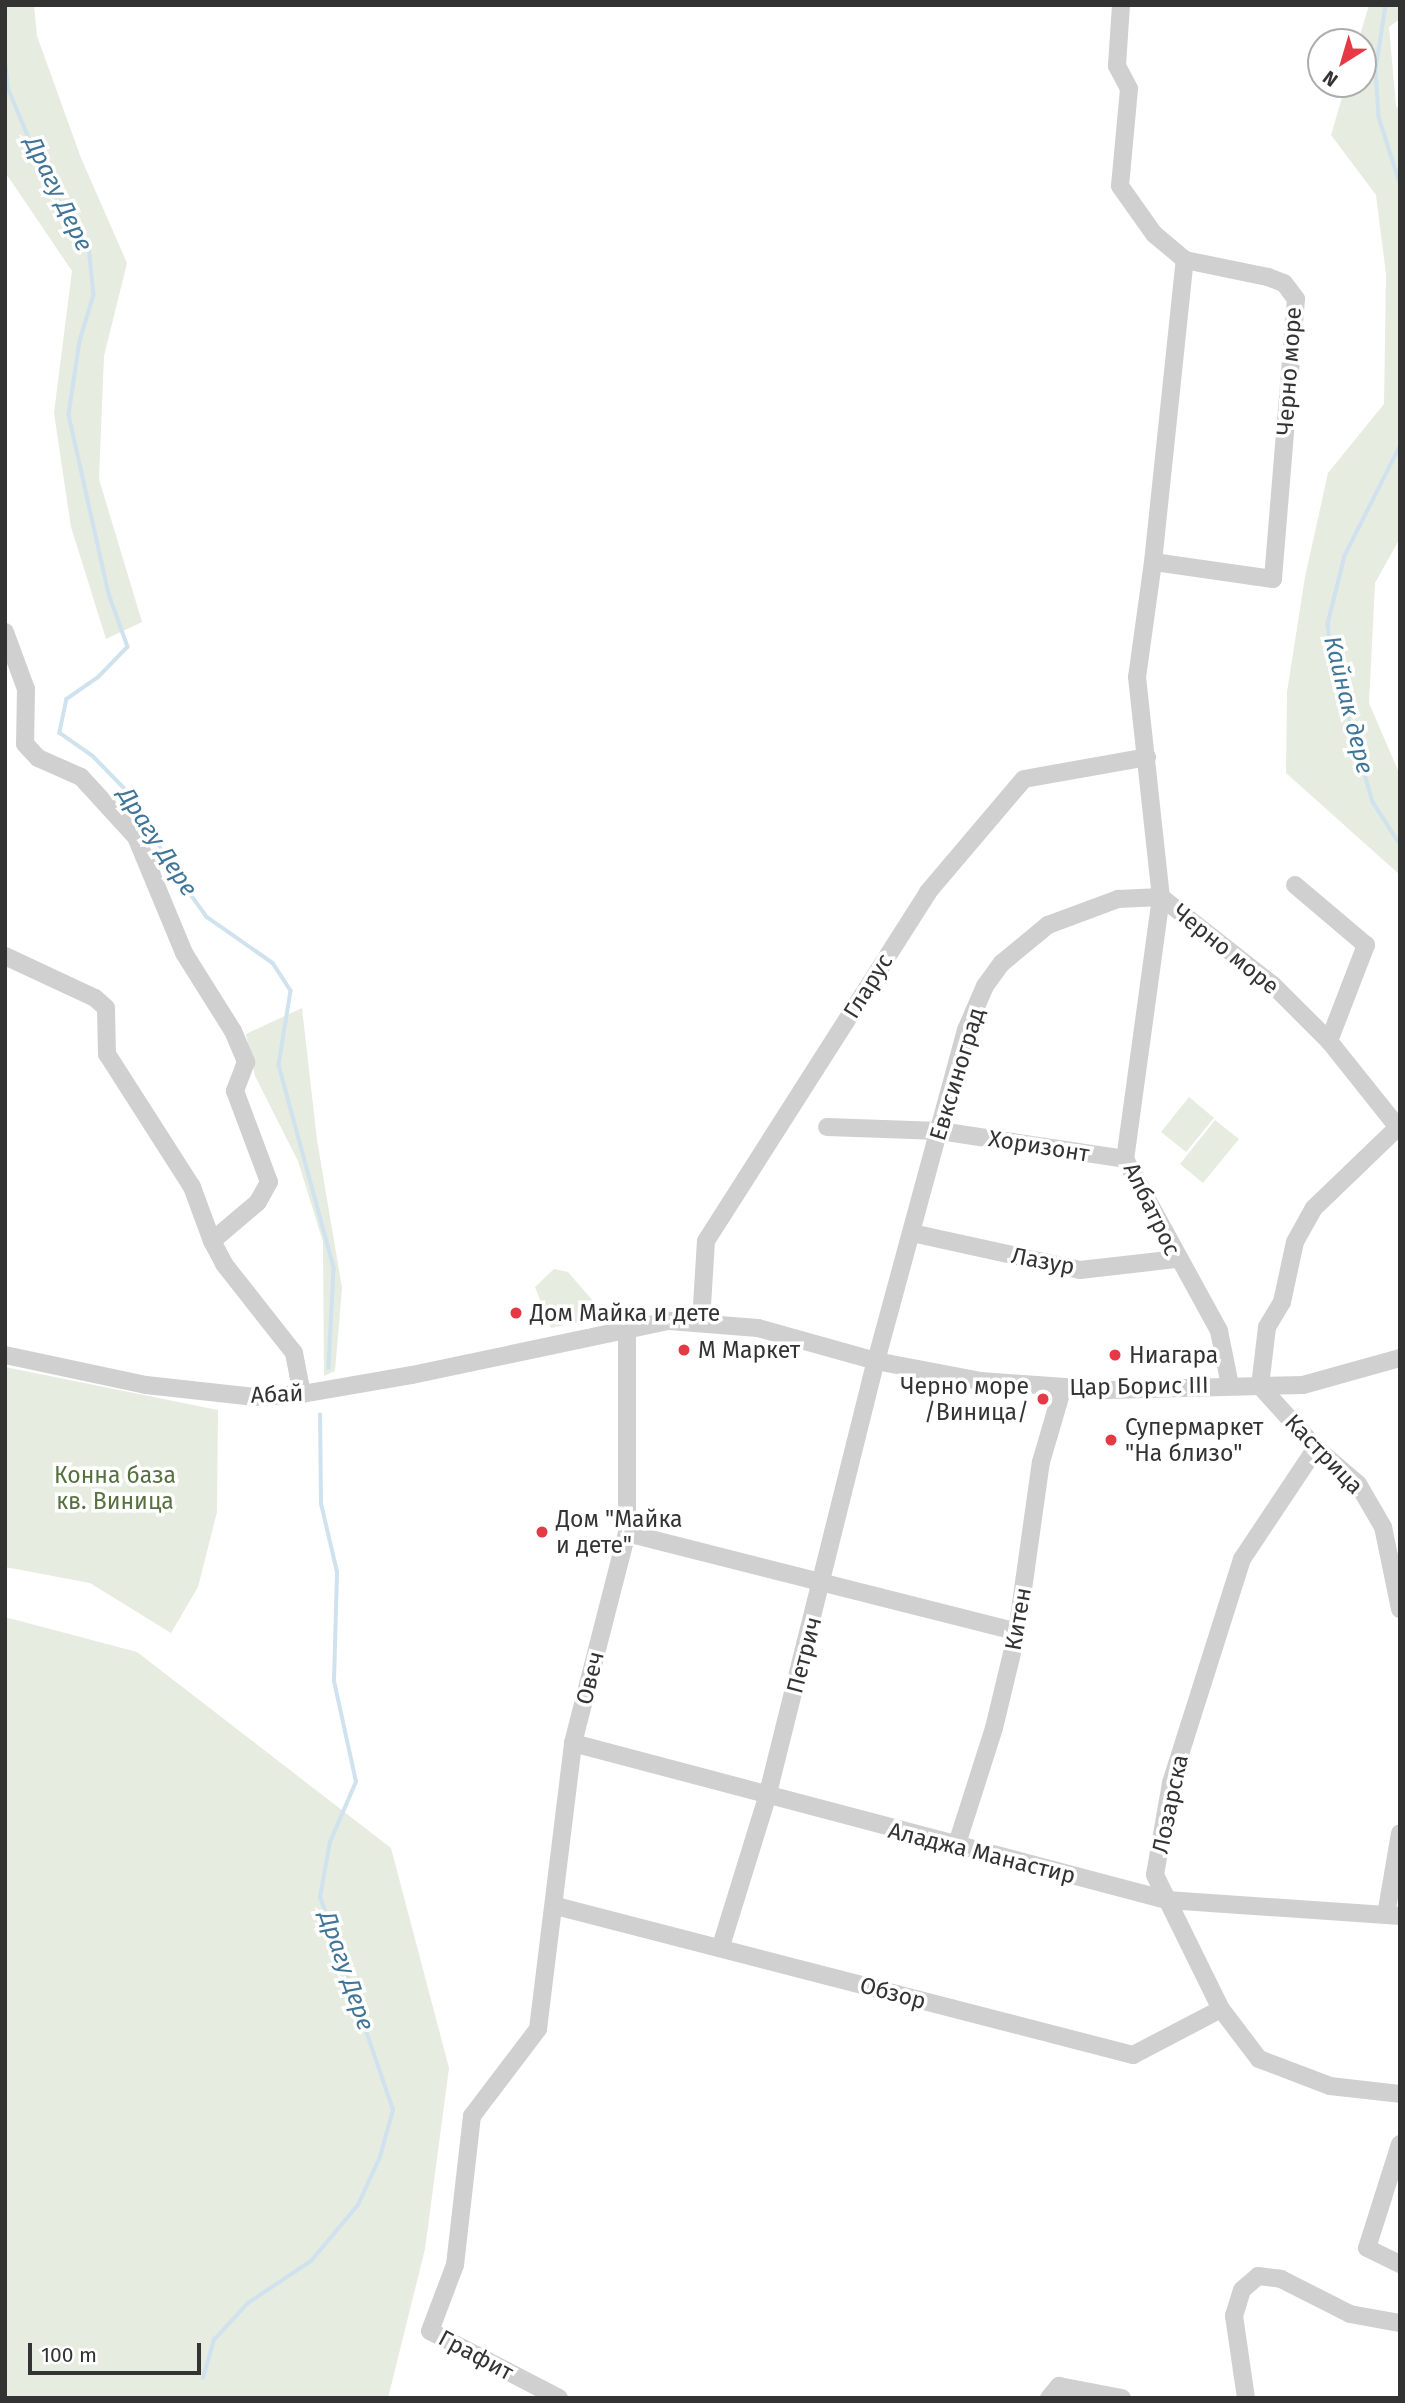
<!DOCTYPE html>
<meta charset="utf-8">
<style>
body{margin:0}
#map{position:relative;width:1405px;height:2403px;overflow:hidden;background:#fff;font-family:"Fira Sans",sans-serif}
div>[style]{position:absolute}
.green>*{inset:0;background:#e6ecdf}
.stream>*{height:3.5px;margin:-1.75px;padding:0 1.75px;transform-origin:1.75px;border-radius:1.75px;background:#cfe2ee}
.minor>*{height:18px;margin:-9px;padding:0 9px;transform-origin:9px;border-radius:9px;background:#d0d0d0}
.dots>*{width:19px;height:19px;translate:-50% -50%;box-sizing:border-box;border:4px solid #fff;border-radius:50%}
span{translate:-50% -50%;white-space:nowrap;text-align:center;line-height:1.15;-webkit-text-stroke:7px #fff;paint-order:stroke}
.street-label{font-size:23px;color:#333}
.poi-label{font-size:23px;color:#333}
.left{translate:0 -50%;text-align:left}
.right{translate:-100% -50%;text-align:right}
.park-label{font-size:23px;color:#56703f}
.water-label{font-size:24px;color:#3f7597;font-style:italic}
.frame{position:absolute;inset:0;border:7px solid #333;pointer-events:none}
.north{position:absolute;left:1307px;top:28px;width:70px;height:70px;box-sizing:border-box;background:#fff;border:2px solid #adadad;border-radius:50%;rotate:217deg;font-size:19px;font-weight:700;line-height:28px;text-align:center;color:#333}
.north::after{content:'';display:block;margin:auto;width:24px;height:32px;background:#e63946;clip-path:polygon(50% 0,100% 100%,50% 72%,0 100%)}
.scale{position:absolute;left:28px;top:2343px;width:173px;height:32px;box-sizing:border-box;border:4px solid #333;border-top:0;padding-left:9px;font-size:21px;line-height:24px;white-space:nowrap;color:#333;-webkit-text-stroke:5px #fff;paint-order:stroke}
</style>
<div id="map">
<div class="green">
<div style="clip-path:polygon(5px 5px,34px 5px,37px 36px,81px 158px,127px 263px,104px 356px,99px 479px,142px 622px,106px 639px,71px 527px,54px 413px,72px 271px,5px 172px)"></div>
<div style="clip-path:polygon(1369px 5px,1400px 5px,1400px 19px,1389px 27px,1396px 106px,1400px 110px,1400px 538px,1375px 583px,1369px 703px,1400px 775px,1400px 875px,1286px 773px,1287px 692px,1305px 577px,1328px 473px,1384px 404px,1386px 274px,1376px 195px,1331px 135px,1346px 84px,1363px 84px,1363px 42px,1358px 42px)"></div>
<div style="clip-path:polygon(302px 1008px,317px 1140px,342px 1288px,335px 1371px,324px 1376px,323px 1242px,298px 1161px,255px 1076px,246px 1034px)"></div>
<div style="clip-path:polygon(1189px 1097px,1214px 1118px,1186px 1152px,1161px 1132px)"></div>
<div style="clip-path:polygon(1215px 1120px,1239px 1139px,1203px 1183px,1180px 1164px)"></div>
<div style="clip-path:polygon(554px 1269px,568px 1272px,606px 1316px,551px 1328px,535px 1287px)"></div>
<div style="clip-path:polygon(5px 1367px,218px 1410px,217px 1512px,198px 1587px,171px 1633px,90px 1583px,5px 1567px)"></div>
<div style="clip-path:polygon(5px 1617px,137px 1652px,391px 1848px,449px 2068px,425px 2249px,388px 2398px,5px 2398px)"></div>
</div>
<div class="stream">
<div style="left:1386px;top:5px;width:66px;rotate:98.7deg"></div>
<div style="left:1376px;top:70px;width:47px;rotate:86.3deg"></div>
<div style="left:1379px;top:117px;width:69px;rotate:72.3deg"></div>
<div style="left:5px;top:57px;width:31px;rotate:84deg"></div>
<div style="left:8px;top:88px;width:101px;rotate:67.2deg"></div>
<div style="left:47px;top:181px;width:78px;rotate:57.5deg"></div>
<div style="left:89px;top:247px;width:48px;rotate:84.1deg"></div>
<div style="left:94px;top:295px;width:48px;rotate:106.9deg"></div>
<div style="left:80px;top:341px;width:75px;rotate:98.5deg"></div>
<div style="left:69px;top:415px;width:183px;rotate:77.4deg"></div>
<div style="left:109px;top:594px;width:56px;rotate:70.3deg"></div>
<div style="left:128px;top:647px;width:42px;rotate:134deg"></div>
<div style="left:99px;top:677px;width:39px;rotate:145deg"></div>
<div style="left:67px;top:699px;width:35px;rotate:102deg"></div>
<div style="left:60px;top:733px;width:40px;rotate:34.9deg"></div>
<div style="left:93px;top:756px;width:49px;rotate:45.8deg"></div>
<div style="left:127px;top:791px;width:93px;rotate:59.6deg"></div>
<div style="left:174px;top:871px;width:57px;rotate:54.3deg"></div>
<div style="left:207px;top:917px;width:80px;rotate:34.9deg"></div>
<div style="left:273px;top:963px;width:33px;rotate:57deg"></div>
<div style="left:291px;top:991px;width:75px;rotate:99.2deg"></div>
<div style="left:279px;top:1065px;width:210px;rotate:74.8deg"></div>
<div style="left:334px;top:1268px;width:100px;rotate:92.9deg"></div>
<div style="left:1400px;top:447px;width:122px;rotate:116.8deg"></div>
<div style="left:1345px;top:556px;width:70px;rotate:104deg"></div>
<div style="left:1328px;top:624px;width:36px;rotate:84deg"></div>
<div style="left:1332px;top:660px;width:148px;rotate:73.9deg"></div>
<div style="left:1373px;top:802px;width:50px;rotate:57.3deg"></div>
<div style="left:203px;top:2378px;width:40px;rotate:-74deg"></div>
<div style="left:214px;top:2340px;width:50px;rotate:-47.4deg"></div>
<div style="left:248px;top:2303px;width:76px;rotate:-33.7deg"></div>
<div style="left:311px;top:2261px;width:73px;rotate:-50deg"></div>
<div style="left:358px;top:2205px;width:53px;rotate:-65.4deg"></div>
<div style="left:380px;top:2157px;width:49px;rotate:-74.5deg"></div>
<div style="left:393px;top:2110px;width:225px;rotate:-108.9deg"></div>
<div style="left:320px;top:1897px;width:56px;rotate:-79.7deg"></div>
<div style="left:330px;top:1842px;width:65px;rotate:-66.6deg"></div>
<div style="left:356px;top:1782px;width:103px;rotate:-102.3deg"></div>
<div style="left:334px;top:1681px;width:109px;rotate:-88.4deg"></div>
<div style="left:337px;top:1572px;width:70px;rotate:-103.2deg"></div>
<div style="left:321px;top:1504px;width:89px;rotate:-90.6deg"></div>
</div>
<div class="minor">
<div style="left:1121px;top:5px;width:61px;rotate:93.8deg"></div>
<div style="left:1117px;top:66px;width:26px;rotate:62deg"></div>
<div style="left:1129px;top:89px;width:97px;rotate:95.3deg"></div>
<div style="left:1120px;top:186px;width:59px;rotate:54.7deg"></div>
<div style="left:1154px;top:234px;width:40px;rotate:40deg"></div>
<div style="left:1185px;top:260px;width:85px;rotate:11.6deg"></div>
<div style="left:1268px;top:277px;width:17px;rotate:21deg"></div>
<div style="left:1284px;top:283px;width:20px;rotate:53deg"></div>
<div style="left:1296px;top:299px;width:281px;rotate:94.7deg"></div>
<div style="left:1273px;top:579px;width:121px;rotate:-171.9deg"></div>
<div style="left:1153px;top:562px;width:304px;rotate:-84deg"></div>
<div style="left:1153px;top:562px;width:116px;rotate:97.9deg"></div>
<div style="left:1137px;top:677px;width:221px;rotate:83.8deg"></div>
<div style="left:1161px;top:897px;width:264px;rotate:97.8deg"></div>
<div style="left:1125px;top:1159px;width:196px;rotate:61.3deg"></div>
<div style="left:1219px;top:1331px;width:55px;rotate:78.5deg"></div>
<div style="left:5px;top:632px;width:61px;rotate:69.8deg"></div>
<div style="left:26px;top:689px;width:55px;rotate:91deg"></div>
<div style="left:25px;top:744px;width:19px;rotate:47deg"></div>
<div style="left:38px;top:758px;width:47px;rotate:23.8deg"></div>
<div style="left:81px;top:777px;width:81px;rotate:47.5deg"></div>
<div style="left:136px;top:837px;width:126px;rotate:67.5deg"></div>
<div style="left:184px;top:953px;width:92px;rotate:57.9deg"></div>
<div style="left:233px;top:1031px;width:34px;rotate:67deg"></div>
<div style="left:246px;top:1062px;width:31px;rotate:111deg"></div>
<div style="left:235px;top:1091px;width:97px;rotate:69.5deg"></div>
<div style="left:269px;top:1182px;width:23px;rotate:119deg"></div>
<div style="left:258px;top:1202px;width:60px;rotate:139.7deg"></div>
<div style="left:212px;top:1241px;width:26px;rotate:62deg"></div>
<div style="left:224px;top:1264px;width:113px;rotate:51.8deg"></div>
<div style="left:294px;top:1353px;width:42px;rotate:79deg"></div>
<div style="left:1295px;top:885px;width:93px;rotate:40.2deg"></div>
<div style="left:1366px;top:945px;width:103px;rotate:111.1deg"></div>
<div style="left:1161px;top:897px;width:142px;rotate:38.2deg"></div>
<div style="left:1273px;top:985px;width:79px;rotate:45deg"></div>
<div style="left:1329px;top:1041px;width:114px;rotate:51.4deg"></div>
<div style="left:5px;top:956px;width:99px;rotate:25deg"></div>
<div style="left:95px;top:998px;width:15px;rotate:42deg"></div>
<div style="left:106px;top:1008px;width:46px;rotate:88.8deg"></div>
<div style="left:107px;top:1054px;width:158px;rotate:57.4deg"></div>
<div style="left:192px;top:1187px;width:58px;rotate:69.7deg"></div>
<div style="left:827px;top:1127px;width:113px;rotate:2deg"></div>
<div style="left:940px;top:1131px;width:187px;rotate:8.6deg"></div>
<div style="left:912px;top:1233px;width:172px;rotate:12.4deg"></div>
<div style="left:1080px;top:1270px;width:98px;rotate:-6.5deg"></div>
<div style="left:701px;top:1322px;width:81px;rotate:-86.5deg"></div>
<div style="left:706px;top:1241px;width:414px;rotate:-57.5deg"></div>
<div style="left:928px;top:892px;width:148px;rotate:-49.7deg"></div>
<div style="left:1024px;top:779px;width:125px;rotate:-10.1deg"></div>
<div style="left:5px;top:1355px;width:144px;rotate:12deg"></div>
<div style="left:146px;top:1385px;width:110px;rotate:6.3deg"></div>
<div style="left:255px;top:1397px;width:47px;rotate:-3.7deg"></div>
<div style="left:302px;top:1394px;width:112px;rotate:-9.8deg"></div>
<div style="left:412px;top:1375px;width:263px;rotate:-11.9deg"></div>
<div style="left:669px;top:1321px;width:89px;rotate:4.5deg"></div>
<div style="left:758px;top:1328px;width:123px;rotate:15.6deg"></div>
<div style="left:876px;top:1361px;width:107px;rotate:10.8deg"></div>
<div style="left:981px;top:1381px;width:127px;rotate:4.1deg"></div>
<div style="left:1108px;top:1390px;width:195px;rotate:-1.5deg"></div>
<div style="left:1303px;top:1385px;width:101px;rotate:-15.6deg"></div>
<div style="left:1260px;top:1386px;width:59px;rotate:-83.2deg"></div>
<div style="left:1267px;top:1327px;width:29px;rotate:-59deg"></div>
<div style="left:1282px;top:1302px;width:61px;rotate:-77.8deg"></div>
<div style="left:1295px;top:1242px;width:39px;rotate:-61deg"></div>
<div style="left:1314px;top:1208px;width:115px;rotate:-43.9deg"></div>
<div style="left:1260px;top:1386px;width:84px;rotate:47.9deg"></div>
<div style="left:1316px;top:1448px;width:55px;rotate:40.6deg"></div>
<div style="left:1358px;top:1484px;width:50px;rotate:59.8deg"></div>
<div style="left:1383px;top:1527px;width:84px;rotate:78.3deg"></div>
<div style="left:1316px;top:1448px;width:133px;rotate:123.7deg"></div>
<div style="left:1242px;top:1559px;width:235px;rotate:107.6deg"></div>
<div style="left:1171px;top:1783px;width:93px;rotate:99.9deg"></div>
<div style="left:1155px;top:1875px;width:149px;rotate:63.8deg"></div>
<div style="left:1221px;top:2009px;width:63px;rotate:52.8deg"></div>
<div style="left:1259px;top:2059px;width:76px;rotate:20.8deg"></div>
<div style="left:1330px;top:2086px;width:70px;rotate:6.5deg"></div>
<div style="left:627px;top:1533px;width:402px;rotate:14.2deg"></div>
<div style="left:573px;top:1743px;width:614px;rotate:14.81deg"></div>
<div style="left:1167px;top:1900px;width:234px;rotate:3.9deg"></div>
<div style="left:956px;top:1847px;width:125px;rotate:-72.3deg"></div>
<div style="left:994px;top:1728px;width:99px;rotate:-76.5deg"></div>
<div style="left:1017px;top:1632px;width:172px;rotate:-82deg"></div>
<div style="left:1041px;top:1462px;width:78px;rotate:-73.7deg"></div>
<div style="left:556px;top:1906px;width:596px;rotate:14.48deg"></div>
<div style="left:1133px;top:2055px;width:99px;rotate:-27.6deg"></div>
<div style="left:1386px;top:1915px;width:83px;rotate:-80.3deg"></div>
<div style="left:721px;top:1946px;width:156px;rotate:-72.8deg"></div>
<div style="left:767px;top:1797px;width:449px;rotate:-76deg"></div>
<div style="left:876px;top:1361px;width:343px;rotate:-74.8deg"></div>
<div style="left:966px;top:1030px;width:48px;rotate:-66.6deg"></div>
<div style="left:985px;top:986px;width:29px;rotate:-54deg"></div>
<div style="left:1002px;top:963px;width:60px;rotate:-39.6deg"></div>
<div style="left:1048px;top:925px;width:75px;rotate:-20.4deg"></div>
<div style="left:1118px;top:899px;width:43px;rotate:-2.7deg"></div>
<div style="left:1400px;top:2144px;width:109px;rotate:107.6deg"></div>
<div style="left:1367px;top:2248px;width:37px;rotate:26deg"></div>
<div style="left:559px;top:2398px;width:145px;rotate:-152.6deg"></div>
<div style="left:430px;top:2331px;width:71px;rotate:-69.3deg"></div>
<div style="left:455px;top:2265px;width:150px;rotate:-83.5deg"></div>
<div style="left:472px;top:2116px;width:109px;rotate:-52.8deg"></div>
<div style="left:538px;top:2029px;width:288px;rotate:-83deg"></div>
<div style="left:573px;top:1743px;width:217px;rotate:-75.6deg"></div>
<div style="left:627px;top:1533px;width:205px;rotate:-90deg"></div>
<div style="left:1049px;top:2398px;width:16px;rotate:-50deg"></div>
<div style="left:1059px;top:2386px;width:64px;rotate:10.8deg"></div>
<div style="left:1246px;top:2398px;width:83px;rotate:-98.3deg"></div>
<div style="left:1234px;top:2316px;width:27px;rotate:-73deg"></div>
<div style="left:1242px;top:2290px;width:21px;rotate:-41deg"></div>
<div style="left:1258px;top:2276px;width:23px;rotate:7deg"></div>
<div style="left:1281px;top:2279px;width:77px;rotate:26.9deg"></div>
<div style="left:1350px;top:2314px;width:51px;rotate:10.2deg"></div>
</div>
<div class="dots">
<div style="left:516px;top:1313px;background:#e63946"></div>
<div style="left:684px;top:1350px;background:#e63946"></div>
<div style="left:1115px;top:1355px;background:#e63946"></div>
<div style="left:1043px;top:1399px;background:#e63946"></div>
<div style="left:1111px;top:1440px;background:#e63946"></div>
<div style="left:542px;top:1532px;background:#e63946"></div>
</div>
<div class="street-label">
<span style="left:1289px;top:371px;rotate:-86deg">Черно море</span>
<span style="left:1226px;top:949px;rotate:39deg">Черно море</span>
<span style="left:868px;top:986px;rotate:-58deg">Гларус</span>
<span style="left:957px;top:1074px;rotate:-73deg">Евксиноград</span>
<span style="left:1039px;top:1146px;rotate:9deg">Хоризонт</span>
<span style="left:1152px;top:1209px;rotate:64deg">Албатрос</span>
<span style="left:1043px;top:1261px;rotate:11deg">Лазур</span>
<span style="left:1139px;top:1386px;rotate:-1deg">Цар Борис III</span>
<span style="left:277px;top:1394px;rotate:-2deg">Абай</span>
<span style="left:1324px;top:1454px;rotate:46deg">Кастрица</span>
<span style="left:1018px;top:1619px;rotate:-80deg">Китен</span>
<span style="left:804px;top:1655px;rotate:-75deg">Петрич</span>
<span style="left:590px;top:1678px;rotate:-76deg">Овеч</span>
<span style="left:1170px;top:1804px;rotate:-78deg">Лозарска</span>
<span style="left:982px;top:1853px;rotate:14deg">Аладжа Манастир</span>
<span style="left:893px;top:1993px;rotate:15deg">Обзор</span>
<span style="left:476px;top:2355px;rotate:28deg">Графит</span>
</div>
<div class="poi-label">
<span class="left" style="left:530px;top:1313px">Дом Майка и дете</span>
<span class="left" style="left:698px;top:1350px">М Маркет</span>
<span class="left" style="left:1129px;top:1355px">Ниагара</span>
<span class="right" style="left:1029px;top:1399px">Черно море<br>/Виница/</span>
<span class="left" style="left:1125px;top:1440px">Супермаркет<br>"На близо"</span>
<span class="left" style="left:556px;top:1532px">Дом "Майка<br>и дете"</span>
</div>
<div class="park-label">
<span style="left:115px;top:1488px">Конна база<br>кв. Виница</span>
</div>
<div class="water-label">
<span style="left:58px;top:194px;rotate:64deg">Драгу Дере</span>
<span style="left:1348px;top:705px;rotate:76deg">Кайнак дере</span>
<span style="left:157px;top:842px;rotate:57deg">Драгу Дере</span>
<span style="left:346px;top:1971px;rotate:71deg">Драгу Дере</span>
</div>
<div class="frame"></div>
<div class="north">N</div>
<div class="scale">100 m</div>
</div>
